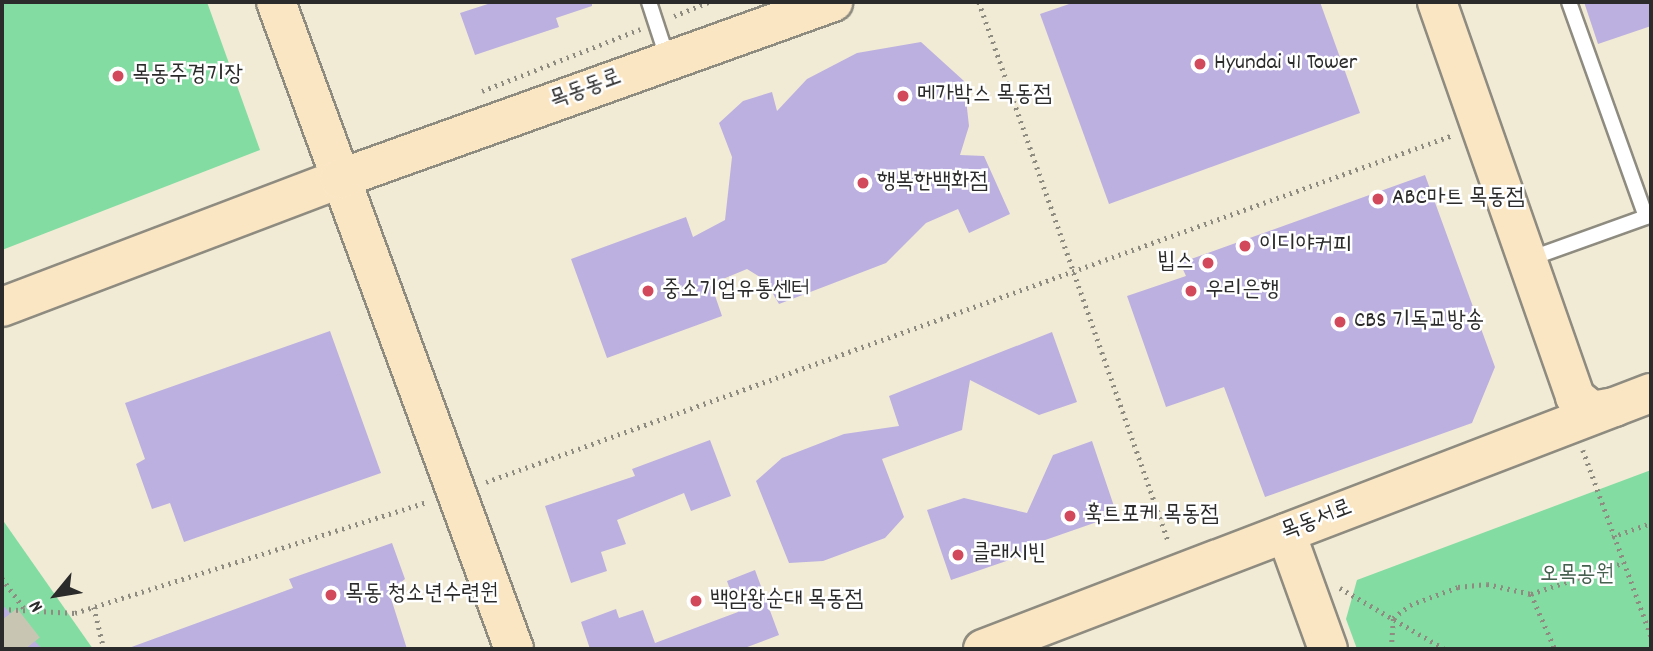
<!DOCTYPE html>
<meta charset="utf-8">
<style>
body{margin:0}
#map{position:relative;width:1653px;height:651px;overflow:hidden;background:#f1ebd5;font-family:Dekko,"Poor Story",sans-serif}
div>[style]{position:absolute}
.green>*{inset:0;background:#83dca2}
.building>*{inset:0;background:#bcb0e0}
.primary-tunnel>*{height:38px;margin-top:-19px;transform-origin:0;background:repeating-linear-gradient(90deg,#c9c5b3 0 38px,transparent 0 57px)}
.highway-tunnel>*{height:38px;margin-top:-19px;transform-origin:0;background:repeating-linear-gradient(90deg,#c9c5b3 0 38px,transparent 0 57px)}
.path>*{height:4.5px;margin-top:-2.25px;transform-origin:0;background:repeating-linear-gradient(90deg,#8e8b80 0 2px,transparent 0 7px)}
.roads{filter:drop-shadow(2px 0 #8e8b80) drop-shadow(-2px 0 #8e8b80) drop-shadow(0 2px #8e8b80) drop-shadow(0 -2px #8e8b80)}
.lane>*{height:14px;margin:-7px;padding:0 7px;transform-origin:7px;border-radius:7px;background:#fff}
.secondary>*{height:38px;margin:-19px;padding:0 19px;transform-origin:19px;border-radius:19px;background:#fbe6c4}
.dots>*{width:19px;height:19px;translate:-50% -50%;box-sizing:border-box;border:4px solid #fff;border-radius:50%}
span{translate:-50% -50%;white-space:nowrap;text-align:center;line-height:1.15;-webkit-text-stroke:5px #fff;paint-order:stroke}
.poi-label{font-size:23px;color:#2b2b2b}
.left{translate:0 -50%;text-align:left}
.right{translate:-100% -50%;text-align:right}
.street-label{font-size:23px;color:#2b2b2b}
.park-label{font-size:23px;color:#45604f}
.frame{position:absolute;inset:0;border:4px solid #2b2b2b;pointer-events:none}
.north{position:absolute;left:21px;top:560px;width:70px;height:70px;-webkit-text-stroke:5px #fff;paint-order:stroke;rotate:240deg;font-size:19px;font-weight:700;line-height:28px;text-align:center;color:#2b2b2b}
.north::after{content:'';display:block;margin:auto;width:24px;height:32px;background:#2b2b2b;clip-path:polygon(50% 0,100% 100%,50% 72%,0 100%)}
</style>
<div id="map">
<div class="green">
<div style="clip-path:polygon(2px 2px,207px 2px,260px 150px,2px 250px)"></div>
<div style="clip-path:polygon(1651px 470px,1651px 649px,1357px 649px,1346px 619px,1357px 580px)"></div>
<div style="clip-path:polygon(2px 519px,93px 649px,2px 649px)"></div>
</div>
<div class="building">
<div style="clip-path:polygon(494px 2px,592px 2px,592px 6px,556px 18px,559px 27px,475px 55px,460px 13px)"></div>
<div style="clip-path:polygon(1075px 2px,1320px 2px,1360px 113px,1109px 204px,1040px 14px)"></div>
<div style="clip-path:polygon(1584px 2px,1651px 2px,1651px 26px,1598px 44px)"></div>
<div style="clip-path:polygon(921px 42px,964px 81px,969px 126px,960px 155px,984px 156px,1010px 214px,969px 233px,958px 209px,926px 223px,886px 263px,779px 304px,765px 280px,747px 269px,711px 284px,722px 316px,607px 358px,571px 259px,686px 217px,693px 237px,725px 220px,732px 157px,719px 123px,743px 101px,772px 92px,777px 111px,807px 79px,857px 53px)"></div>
<div style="clip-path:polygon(1425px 175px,1495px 367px,1472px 423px,1265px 497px,1224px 387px,1166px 407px,1127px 296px,1186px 276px,1180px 263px)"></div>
<div style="clip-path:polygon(330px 331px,381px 473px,184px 542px,170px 503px,152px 509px,136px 464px,145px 459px,125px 403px)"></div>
<div style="clip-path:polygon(1052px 332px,1077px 402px,1039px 415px,970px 380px,962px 430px,882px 459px,904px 517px,885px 538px,823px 561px,789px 563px,756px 481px,782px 458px,844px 434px,899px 426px,889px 396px)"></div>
<div style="clip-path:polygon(710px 440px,731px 496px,691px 511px,684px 493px,617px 520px,626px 544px,601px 552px,607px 571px,571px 583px,545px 506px,635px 476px,632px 469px)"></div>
<div style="clip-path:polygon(1092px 441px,1117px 515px,1028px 546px,1030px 553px,951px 580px,927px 510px,964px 498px,1027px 513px,1053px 455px)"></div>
<div style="clip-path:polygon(392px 543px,405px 579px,389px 592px,407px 649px,126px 649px,293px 588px,289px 579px)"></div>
<div style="clip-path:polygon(755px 570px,779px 635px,742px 649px,590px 649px,581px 622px,616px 609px,619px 618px,643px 610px,655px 643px,738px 612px,727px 581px)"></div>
<div style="clip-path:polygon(2px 604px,42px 649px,13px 649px,2px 636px)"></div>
</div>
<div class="primary-tunnel">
<div style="left:2px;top:645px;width:5px;rotate:53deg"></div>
</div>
<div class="highway-tunnel">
<div style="left:2px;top:620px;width:37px;rotate:52deg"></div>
</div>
<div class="path">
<div style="left:979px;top:2px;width:573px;rotate:70.65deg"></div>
<div style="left:674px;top:16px;width:38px;rotate:-22deg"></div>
<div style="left:482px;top:91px;width:170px;rotate:-21.4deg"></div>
<div style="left:1583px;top:450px;width:198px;rotate:69.9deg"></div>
<div style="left:486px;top:482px;width:1027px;rotate:-19.74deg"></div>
<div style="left:1612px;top:537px;width:41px;rotate:-19.7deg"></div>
<div style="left:2px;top:578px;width:37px;rotate:54deg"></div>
<div style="left:1340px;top:588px;width:121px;rotate:30.2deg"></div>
<div style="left:1531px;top:594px;width:60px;rotate:66.4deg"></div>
<div style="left:94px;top:607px;width:43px;rotate:76.6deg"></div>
<div style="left:2px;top:609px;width:73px;rotate:3.1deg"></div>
<div style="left:75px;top:613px;width:370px;rotate:-17.5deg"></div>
<div style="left:1391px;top:649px;width:31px;rotate:-86deg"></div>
<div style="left:1393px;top:618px;width:21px;rotate:-37deg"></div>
<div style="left:1410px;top:605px;width:51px;rotate:-20.6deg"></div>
<div style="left:1458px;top:587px;width:29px;rotate:-6deg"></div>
<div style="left:1487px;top:584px;width:45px;rotate:12.8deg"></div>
<div style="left:1531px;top:594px;width:96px;rotate:-18.8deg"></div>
</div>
<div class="roads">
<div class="lane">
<div style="left:649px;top:2px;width:61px;rotate:71.9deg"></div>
<div style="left:1529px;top:259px;width:124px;rotate:-19.7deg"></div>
<div style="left:1646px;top:217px;width:228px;rotate:-109.7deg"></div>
</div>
<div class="secondary">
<div style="left:276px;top:2px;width:689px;rotate:69.8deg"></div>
<div style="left:1437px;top:2px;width:418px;rotate:70.7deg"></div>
<div style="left:1575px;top:397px;width:22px;rotate:39deg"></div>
<div style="left:1592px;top:411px;width:23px;rotate:-10deg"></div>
<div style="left:2px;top:307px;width:360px;rotate:-20.8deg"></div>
<div style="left:339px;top:179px;width:525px;rotate:-19.71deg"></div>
<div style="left:1286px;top:533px;width:123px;rotate:70.1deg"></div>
<div style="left:983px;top:649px;width:715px;rotate:-20.97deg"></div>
</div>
</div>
<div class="dots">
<div style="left:1200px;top:64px;background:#d1495b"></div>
<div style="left:118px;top:76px;background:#d1495b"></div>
<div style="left:903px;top:96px;background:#d1495b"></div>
<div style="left:863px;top:183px;background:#d1495b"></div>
<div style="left:1378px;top:199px;background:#d1495b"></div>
<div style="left:1245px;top:246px;background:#d1495b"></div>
<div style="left:1208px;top:263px;background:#d1495b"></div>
<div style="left:648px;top:291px;background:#d1495b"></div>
<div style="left:1191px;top:291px;background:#d1495b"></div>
<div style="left:1340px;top:322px;background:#d1495b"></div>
<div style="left:1070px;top:516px;background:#d1495b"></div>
<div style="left:958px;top:555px;background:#d1495b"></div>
<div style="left:331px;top:595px;background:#d1495b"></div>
<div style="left:696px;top:601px;background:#d1495b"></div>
</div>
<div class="poi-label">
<span class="left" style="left:1214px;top:64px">Hyundai 41 Tower</span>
<span class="left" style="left:132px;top:76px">목동주경기장</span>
<span class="left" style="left:917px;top:96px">메가박스 목동점</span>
<span class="left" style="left:877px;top:183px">행복한백화점</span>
<span class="left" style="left:1392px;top:199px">ABC마트 목동점</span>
<span class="left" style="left:1259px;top:246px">이디야커피</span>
<span class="right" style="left:1194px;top:263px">빕스</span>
<span class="left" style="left:662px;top:291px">중소기업유통센터</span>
<span class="left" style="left:1205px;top:291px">우리은행</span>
<span class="left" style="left:1354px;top:322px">CBS 기독교방송</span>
<span class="left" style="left:1084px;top:516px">훅트포케 목동점</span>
<span class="left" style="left:972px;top:555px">클래시빈</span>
<span class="left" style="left:345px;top:595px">목동 청소년수련원</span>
<span class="left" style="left:710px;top:601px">백암왕순대 목동점</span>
</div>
<div class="street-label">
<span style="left:586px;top:90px;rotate:-20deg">목동동로</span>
<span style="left:1317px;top:521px;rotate:-21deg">목동서로</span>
</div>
<div class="park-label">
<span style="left:1577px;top:576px">오목공원</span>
</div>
<div class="frame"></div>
<div class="north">N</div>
</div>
